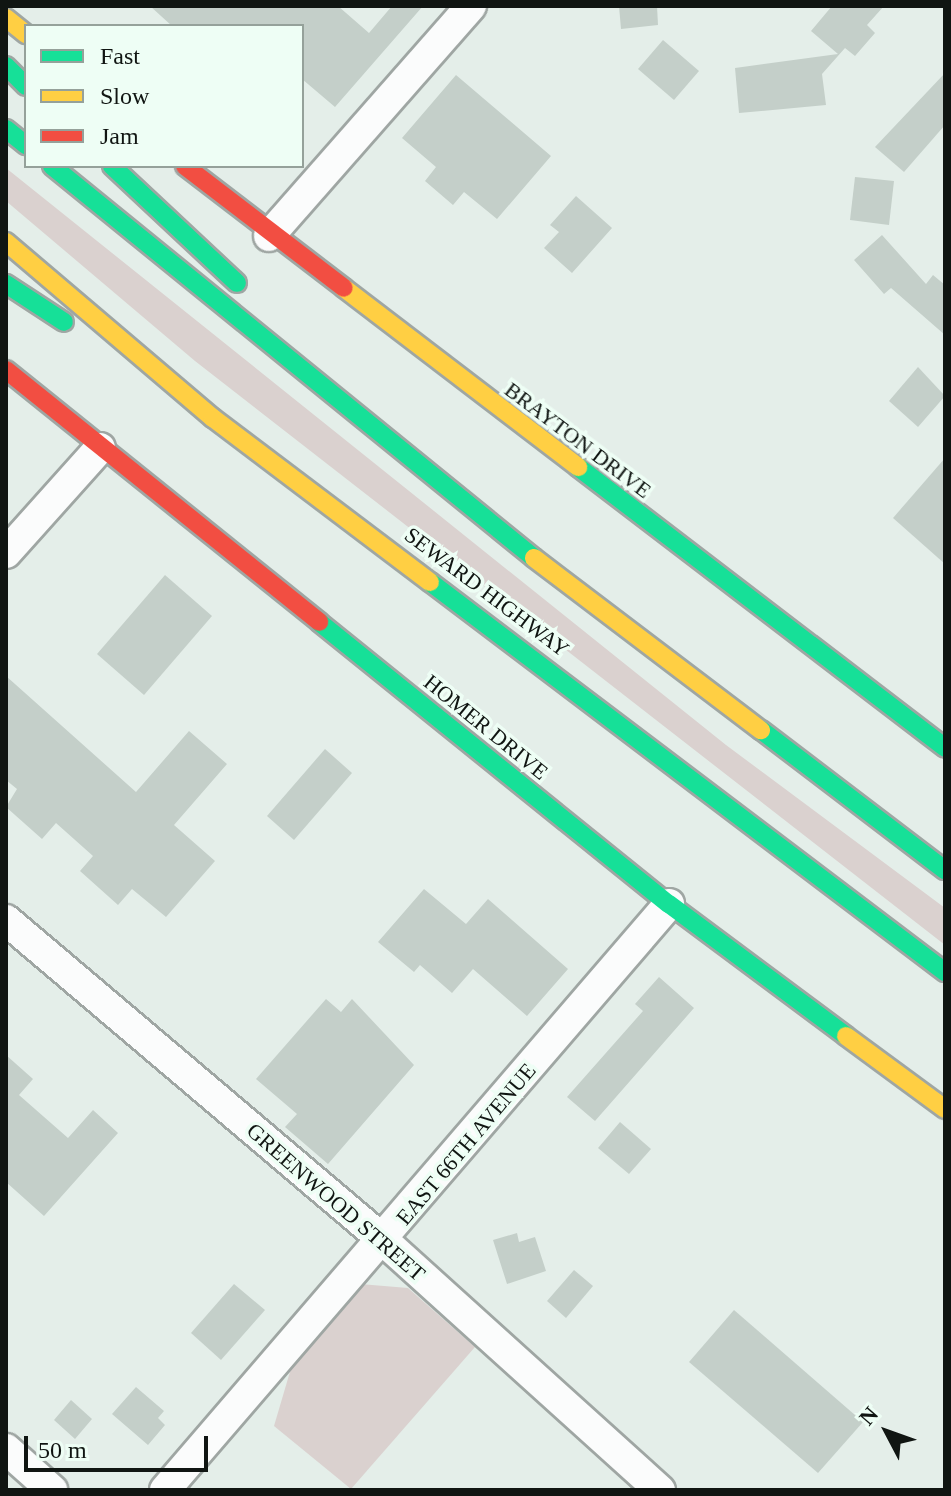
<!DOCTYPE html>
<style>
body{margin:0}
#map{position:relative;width:951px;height:1496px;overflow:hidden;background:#e4eee9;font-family:"Times New Roman",serif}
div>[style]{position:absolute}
.green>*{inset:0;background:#dad1cf}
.building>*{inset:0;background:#c4cfc9}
.roads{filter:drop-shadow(2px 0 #9fa6a3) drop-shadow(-2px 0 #9fa6a3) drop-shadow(0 2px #9fa6a3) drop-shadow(0 -2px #9fa6a3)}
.street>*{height:30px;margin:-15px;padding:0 15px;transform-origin:15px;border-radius:15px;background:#fbfcfc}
.fast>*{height:18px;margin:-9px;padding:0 9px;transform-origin:9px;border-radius:9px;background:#16e098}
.slow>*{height:18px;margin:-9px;padding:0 9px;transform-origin:9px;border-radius:9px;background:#ffcf43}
.jam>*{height:18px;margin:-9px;padding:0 9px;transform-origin:9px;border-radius:9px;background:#f24e42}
span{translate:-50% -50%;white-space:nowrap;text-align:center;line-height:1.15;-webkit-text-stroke:7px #eefef5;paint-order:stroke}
.street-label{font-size:22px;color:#101512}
.frame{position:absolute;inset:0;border:8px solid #101512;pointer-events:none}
.legend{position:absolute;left:24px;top:24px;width:280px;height:144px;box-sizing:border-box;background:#eefef5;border:2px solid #95a19a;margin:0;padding:10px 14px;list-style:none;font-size:24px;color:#101512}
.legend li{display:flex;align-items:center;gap:16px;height:40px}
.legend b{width:40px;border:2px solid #95a19a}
.north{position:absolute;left:847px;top:1392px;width:80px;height:80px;-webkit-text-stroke:6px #eefef5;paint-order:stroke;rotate:311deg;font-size:22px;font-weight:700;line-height:32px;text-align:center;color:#101512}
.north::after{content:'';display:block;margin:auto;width:28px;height:36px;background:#101512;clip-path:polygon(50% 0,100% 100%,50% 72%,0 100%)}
.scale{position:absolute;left:24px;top:1436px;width:184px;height:36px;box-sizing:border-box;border:4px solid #101512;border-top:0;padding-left:10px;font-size:24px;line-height:28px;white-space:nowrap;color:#101512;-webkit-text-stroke:6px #eefef5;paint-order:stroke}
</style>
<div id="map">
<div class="green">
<div style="clip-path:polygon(6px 168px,726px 745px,945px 908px,945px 945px,195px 361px,6px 201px)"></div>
<div style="clip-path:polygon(360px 1284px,408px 1288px,475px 1347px,351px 1489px,274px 1426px,292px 1365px)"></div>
</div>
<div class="building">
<div style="clip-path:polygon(150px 6px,338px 6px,369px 33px,392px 6px,423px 6px,335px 107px,302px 79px,302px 26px,172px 26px)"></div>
<div style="clip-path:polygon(619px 6px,657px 6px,658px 25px,621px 29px)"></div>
<div style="clip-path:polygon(832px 6px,884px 6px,867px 25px,875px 33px,855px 56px,845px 48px,822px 74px,826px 105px,739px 113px,735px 68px,838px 54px,811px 31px)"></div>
<div style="clip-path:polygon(663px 40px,699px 71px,674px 100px,638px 69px)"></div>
<div style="clip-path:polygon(945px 73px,945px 125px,904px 172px,875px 147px)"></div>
<div style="clip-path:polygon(456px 75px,551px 156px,497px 219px,464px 192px,453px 205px,425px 181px,436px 167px,402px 138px)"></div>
<div style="clip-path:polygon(855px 177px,894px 181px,889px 225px,850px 220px)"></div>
<div style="clip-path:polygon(576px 196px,612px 228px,572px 273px,544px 248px,559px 232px,550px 225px)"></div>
<div style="clip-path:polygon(882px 235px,926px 284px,933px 275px,945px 285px,945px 335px,891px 288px,884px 294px,854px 260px)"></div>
<div style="clip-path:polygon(918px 367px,945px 396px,918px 427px,889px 401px)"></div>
<div style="clip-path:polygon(945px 458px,945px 564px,893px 518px)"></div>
<div style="clip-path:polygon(165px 575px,212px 616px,144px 695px,97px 654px)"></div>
<div style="clip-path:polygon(6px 676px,136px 792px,189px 731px,227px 764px,174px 825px,215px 861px,166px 917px,132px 889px,118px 905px,80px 871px,93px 856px,56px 823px,42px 839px,6px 807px,17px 789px,6px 780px)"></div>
<div style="clip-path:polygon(325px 749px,352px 773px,294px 840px,267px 816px)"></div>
<div style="clip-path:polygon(424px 889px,466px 924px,488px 899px,568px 969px,527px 1016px,473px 969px,452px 993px,420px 965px,414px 972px,378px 942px)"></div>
<div style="clip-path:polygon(659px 977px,694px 1008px,595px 1121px,567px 1097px,643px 1011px,635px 1004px)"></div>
<div style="clip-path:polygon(326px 999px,341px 1012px,352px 999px,414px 1065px,328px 1164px,285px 1127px,297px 1114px,256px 1079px)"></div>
<div style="clip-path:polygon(6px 1055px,33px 1079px,19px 1095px,68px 1138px,93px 1110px,118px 1133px,44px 1216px,6px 1182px)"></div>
<div style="clip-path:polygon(620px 1122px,651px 1149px,629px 1174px,598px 1148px)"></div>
<div style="clip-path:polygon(517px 1233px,519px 1242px,535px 1237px,546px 1271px,507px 1284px,493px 1240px)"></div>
<div style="clip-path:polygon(574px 1270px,593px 1286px,566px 1318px,547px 1301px)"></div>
<div style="clip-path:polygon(234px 1284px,265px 1310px,221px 1360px,191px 1333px)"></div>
<div style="clip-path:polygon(734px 1310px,863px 1422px,818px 1473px,689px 1362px)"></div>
<div style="clip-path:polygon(136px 1387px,164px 1411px,158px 1418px,165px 1425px,148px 1445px,112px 1414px)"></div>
<div style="clip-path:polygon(71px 1400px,92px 1419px,75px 1439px,54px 1420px)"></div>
</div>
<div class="roads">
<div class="street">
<div style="left:269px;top:236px;width:306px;rotate:-48.7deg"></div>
<div style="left:6px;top:553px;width:141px;rotate:-48.2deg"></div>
<div style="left:6px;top:920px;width:496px;rotate:40.3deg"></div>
<div style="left:384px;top:1241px;width:372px;rotate:42.1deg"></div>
<div style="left:6px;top:1449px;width:62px;rotate:41.7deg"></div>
<div style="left:165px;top:1490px;width:773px;rotate:-49.3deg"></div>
</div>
<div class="fast">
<div style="left:6px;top:66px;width:28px;rotate:45deg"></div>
<div style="left:6px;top:129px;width:26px;rotate:39deg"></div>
<div style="left:52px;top:166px;width:621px;rotate:39.12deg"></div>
<div style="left:112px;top:166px;width:171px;rotate:43.1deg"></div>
<div style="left:6px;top:284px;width:69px;rotate:33.2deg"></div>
<div style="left:578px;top:467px;width:462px;rotate:37.4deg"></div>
<div style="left:430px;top:582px;width:646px;rotate:37.14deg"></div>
<div style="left:319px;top:622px;width:449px;rotate:38.9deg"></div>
<div style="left:669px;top:904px;width:221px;rotate:36.7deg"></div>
<div style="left:761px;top:730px;width:231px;rotate:37.3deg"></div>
</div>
<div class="slow">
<div style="left:6px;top:18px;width:26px;rotate:39deg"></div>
<div style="left:6px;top:242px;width:272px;rotate:40.4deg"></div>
<div style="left:213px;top:418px;width:272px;rotate:37.1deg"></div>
<div style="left:344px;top:288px;width:295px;rotate:37.4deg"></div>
<div style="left:534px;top:558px;width:285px;rotate:37.2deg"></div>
<div style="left:846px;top:1036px;width:123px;rotate:36.4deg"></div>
</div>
<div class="jam">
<div style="left:185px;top:166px;width:200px;rotate:37.5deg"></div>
<div style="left:6px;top:370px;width:402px;rotate:38.8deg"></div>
</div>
</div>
<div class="street-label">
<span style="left:578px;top:440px;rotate:37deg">BRAYTON DRIVE</span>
<span style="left:487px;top:592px;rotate:37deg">SEWARD HIGHWAY</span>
<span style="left:486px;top:727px;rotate:39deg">HOMER DRIVE</span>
<span style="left:466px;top:1144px;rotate:-50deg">EAST 66TH AVENUE</span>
<span style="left:336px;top:1202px;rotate:41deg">GREENWOOD STREET</span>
</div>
<div class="frame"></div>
<ul class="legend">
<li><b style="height:10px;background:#16e098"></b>Fast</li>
<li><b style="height:10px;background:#ffcf43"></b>Slow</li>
<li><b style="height:10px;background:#f24e42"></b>Jam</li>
</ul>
<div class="north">N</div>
<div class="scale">50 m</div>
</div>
